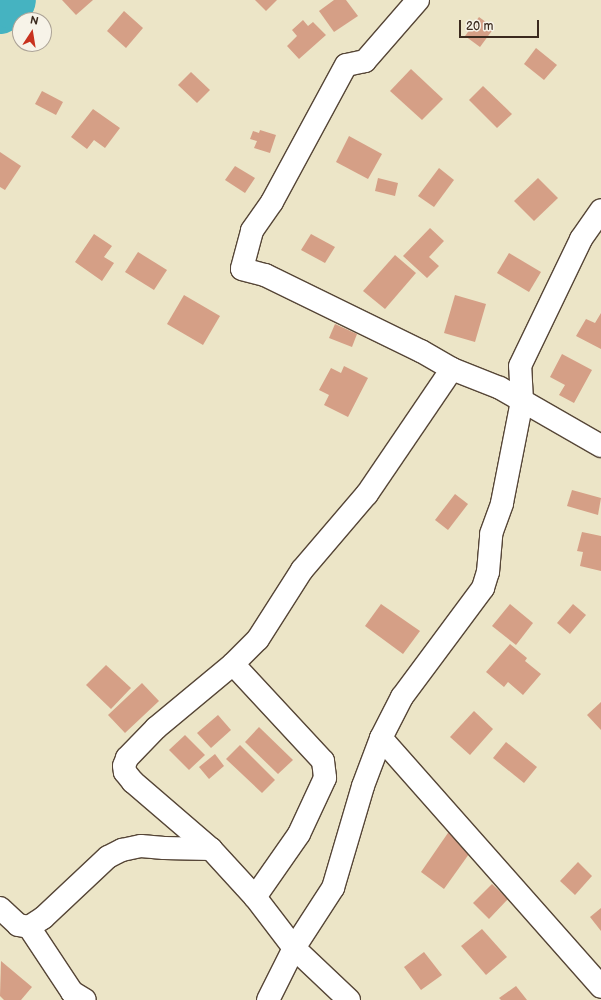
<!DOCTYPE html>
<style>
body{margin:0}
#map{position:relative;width:601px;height:1000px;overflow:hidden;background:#ece5c7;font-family:"Balsamiq Sans",sans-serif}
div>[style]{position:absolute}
.river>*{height:48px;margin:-24px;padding:0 24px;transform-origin:24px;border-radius:24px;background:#45b3c1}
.building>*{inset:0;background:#d59f86}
.roads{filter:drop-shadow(1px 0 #564637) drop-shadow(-1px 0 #564637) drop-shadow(0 1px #564637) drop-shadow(0 -1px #564637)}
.street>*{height:22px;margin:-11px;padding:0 11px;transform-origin:11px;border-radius:11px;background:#fff}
span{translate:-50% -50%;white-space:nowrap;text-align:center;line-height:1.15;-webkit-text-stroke:3px #f7f3e8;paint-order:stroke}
.north{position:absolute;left:12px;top:12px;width:40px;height:40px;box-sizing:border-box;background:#f7f3e8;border:1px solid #aca397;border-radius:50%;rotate:12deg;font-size:11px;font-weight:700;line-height:16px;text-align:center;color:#3b2a1e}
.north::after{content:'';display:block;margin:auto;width:14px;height:18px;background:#c8321e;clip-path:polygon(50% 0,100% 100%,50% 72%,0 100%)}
.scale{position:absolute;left:459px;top:20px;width:80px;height:18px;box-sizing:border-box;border:2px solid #3b2a1e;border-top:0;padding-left:5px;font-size:12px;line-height:14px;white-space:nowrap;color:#3b2a1e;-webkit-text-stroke:3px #f7f3e8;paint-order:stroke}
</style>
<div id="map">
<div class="river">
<div style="left:0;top:10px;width:12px;rotate:-31deg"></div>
<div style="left:10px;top:4px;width:4px;rotate:-63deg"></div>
</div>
<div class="building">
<div style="clip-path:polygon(62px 0,93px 0,76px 15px)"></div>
<div style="clip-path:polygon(255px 0,277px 0,266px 11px)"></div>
<div style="clip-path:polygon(334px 0,346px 0,358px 16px,334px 32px,319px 11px)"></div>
<div style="clip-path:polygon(124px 11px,143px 28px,126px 48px,107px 31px)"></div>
<div style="clip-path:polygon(479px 17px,494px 28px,480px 47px,465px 36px)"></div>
<div style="clip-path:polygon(303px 20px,308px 26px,313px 22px,326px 35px,299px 59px,287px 46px,297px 36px,292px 30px)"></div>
<div style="clip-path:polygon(536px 48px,557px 65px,544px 80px,524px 64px)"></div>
<div style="clip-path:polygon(411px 69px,443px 99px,422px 120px,390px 91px)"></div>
<div style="clip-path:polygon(191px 72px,210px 90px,197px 103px,178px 85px)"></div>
<div style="clip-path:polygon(483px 86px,512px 114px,497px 128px,469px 100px)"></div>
<div style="clip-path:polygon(42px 91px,63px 102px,56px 115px,35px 104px)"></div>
<div style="clip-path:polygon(93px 109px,120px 128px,105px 148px,94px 140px,87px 149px,71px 137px)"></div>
<div style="clip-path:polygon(260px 130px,276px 135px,270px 153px,254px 148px,257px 141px,250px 139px,253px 131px,259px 133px)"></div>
<div style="clip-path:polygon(349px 136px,382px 154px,368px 179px,336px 162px)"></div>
<div style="clip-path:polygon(0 152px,21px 166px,5px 190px,0 187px)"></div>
<div style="clip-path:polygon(235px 166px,255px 178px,245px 193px,225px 180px)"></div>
<div style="clip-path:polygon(439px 168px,454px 180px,434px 207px,418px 196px)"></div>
<div style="clip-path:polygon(378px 178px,398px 183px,395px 196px,375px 191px)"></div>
<div style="clip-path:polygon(538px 178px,558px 198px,534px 221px,514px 201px)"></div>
<div style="clip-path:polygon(430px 228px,444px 241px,429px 257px,439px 266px,427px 278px,403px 256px)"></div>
<div style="clip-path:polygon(94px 234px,112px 246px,104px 257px,114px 263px,102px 281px,75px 262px)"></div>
<div style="clip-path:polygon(311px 234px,335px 247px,325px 263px,301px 250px)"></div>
<div style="clip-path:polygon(138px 252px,167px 270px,154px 290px,125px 272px)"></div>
<div style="clip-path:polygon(509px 253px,541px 272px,529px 292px,497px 273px)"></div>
<div style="clip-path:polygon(395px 255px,416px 273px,385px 309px,363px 291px)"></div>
<div style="clip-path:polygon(184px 295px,220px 316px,203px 345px,167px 324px)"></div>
<div style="clip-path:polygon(455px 295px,486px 304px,475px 342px,444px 333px)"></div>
<div style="clip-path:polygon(601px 313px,601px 349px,576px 336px,586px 319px,595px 323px)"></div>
<div style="clip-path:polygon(335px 324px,357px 334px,352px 347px,329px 338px)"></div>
<div style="clip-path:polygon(562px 354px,592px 370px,574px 403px,559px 395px,565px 385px,550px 377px)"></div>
<div style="clip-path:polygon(344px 366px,368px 378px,348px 417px,324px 405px,329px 395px,319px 390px,331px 368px,341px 373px)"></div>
<div style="clip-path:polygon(572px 490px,601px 498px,598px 515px,567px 506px)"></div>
<div style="clip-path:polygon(455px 494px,468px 504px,448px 530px,435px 520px)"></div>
<div style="clip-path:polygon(582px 532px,601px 536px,601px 571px,580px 566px,583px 552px,577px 551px)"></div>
<div style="clip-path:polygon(381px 604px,420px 631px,403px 654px,365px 626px)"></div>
<div style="clip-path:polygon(510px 604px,533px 623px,516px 645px,492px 626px)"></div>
<div style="clip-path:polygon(573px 604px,586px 615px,570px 634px,557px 623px)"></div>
<div style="clip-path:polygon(510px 644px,527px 658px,525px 661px,541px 674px,523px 695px,508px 682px,504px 687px,486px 672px)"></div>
<div style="clip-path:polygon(106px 665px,131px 688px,111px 709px,86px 685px)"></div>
<div style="clip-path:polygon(142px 683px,159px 701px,125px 733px,108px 715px)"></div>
<div style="clip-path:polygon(601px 702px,601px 730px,587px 715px)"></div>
<div style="clip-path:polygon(474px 711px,493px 729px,470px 755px,450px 737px)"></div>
<div style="clip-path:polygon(218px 715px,231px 730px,211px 748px,197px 733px)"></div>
<div style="clip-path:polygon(259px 727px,293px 760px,278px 774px,245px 742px)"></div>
<div style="clip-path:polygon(185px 735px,205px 755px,189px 770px,169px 750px)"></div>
<div style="clip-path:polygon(506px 742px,537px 767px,524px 783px,493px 758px)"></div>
<div style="clip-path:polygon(240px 745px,275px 780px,262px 793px,226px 759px)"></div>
<div style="clip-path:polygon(215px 754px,224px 766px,209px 779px,199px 767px)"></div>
<div style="clip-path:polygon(450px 830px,474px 847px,444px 889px,421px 872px)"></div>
<div style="clip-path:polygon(578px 862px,592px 876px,575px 895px,560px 881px)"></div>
<div style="clip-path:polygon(492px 884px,508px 899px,489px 919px,473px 903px)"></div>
<div style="clip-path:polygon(601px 908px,601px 931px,590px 917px)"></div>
<div style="clip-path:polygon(482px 929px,507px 957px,486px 975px,461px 946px)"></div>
<div style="clip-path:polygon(424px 952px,442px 975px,421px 990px,404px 967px)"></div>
<div style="clip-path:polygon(1px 961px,32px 987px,21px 1000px,4px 1000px,0 996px)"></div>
<div style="clip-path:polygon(516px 986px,527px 1000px,501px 1000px,499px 998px)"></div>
</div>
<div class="roads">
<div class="street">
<div style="left:418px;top:0;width:81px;rotate:131deg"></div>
<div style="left:365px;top:61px;width:19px;rotate:168deg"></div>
<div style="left:346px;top:65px;width:156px;rotate:118.4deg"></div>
<div style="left:272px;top:202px;width:35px;rotate:125deg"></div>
<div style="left:252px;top:231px;width:39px;rotate:105deg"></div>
<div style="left:242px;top:269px;width:24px;rotate:15deg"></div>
<div style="left:265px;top:275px;width:174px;rotate:26deg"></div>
<div style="left:421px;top:351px;width:36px;rotate:30deg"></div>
<div style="left:452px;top:369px;width:52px;rotate:21.6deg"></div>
<div style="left:500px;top:388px;width:116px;rotate:29.9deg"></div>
<div style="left:233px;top:664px;width:132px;rotate:47.1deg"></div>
<div style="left:323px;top:761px;width:17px;rotate:83deg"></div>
<div style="left:325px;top:778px;width:62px;rotate:114.9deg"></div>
<div style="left:299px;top:834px;width:77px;rotate:124.9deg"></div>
<div style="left:381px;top:738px;width:332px;rotate:48.5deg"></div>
<div style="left:0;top:908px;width:25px;rotate:43deg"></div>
<div style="left:18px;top:925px;width:11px;rotate:10deg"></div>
<div style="left:29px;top:927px;width:17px;rotate:-33deg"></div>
<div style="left:43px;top:918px;width:89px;rotate:-43.2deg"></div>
<div style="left:108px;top:857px;width:16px;rotate:-27deg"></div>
<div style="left:122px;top:850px;width:19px;rotate:-12deg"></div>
<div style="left:141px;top:846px;width:23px;rotate:5deg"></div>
<div style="left:164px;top:848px;width:47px;rotate:1.2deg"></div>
<div style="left:29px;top:927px;width:78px;rotate:56.5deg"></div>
<div style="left:72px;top:992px;width:15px;rotate:32deg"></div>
<div style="left:268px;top:1000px;width:58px;rotate:-63.4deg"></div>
<div style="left:294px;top:948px;width:72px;rotate:-57deg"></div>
<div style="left:333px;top:888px;width:106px;rotate:-73.6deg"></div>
<div style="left:363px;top:786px;width:51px;rotate:-69.4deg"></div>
<div style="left:381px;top:738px;width:46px;rotate:-62.9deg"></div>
<div style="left:402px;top:697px;width:136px;rotate:-53.4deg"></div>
<div style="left:483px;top:588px;width:17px;rotate:-73deg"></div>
<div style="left:488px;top:572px;width:38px;rotate:-85deg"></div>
<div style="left:491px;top:534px;width:33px;rotate:-70deg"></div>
<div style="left:502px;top:503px;width:104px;rotate:-78.9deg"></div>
<div style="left:522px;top:401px;width:35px;rotate:-93deg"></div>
<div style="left:520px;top:366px;width:141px;rotate:-64.3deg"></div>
<div style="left:581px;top:239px;width:35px;rotate:-55deg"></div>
<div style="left:349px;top:1000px;width:76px;rotate:-136.6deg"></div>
<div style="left:294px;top:948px;width:64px;rotate:-127.4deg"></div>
<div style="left:255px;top:897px;width:65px;rotate:-132.5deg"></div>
<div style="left:211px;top:849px;width:103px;rotate:-139.3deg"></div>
<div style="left:133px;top:782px;width:13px;rotate:-129deg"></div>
<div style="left:125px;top:772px;width:6px;rotate:-99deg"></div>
<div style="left:124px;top:766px;width:9px;rotate:-69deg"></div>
<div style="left:127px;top:758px;width:42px;rotate:-46deg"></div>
<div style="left:156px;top:728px;width:100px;rotate:-39.7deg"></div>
<div style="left:233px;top:664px;width:35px;rotate:-45deg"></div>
<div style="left:258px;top:639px;width:82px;rotate:-57.5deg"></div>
<div style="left:302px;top:570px;width:100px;rotate:-49.5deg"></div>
<div style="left:367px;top:494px;width:151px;rotate:-55.8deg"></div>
</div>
</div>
<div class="north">N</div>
<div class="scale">20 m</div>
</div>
